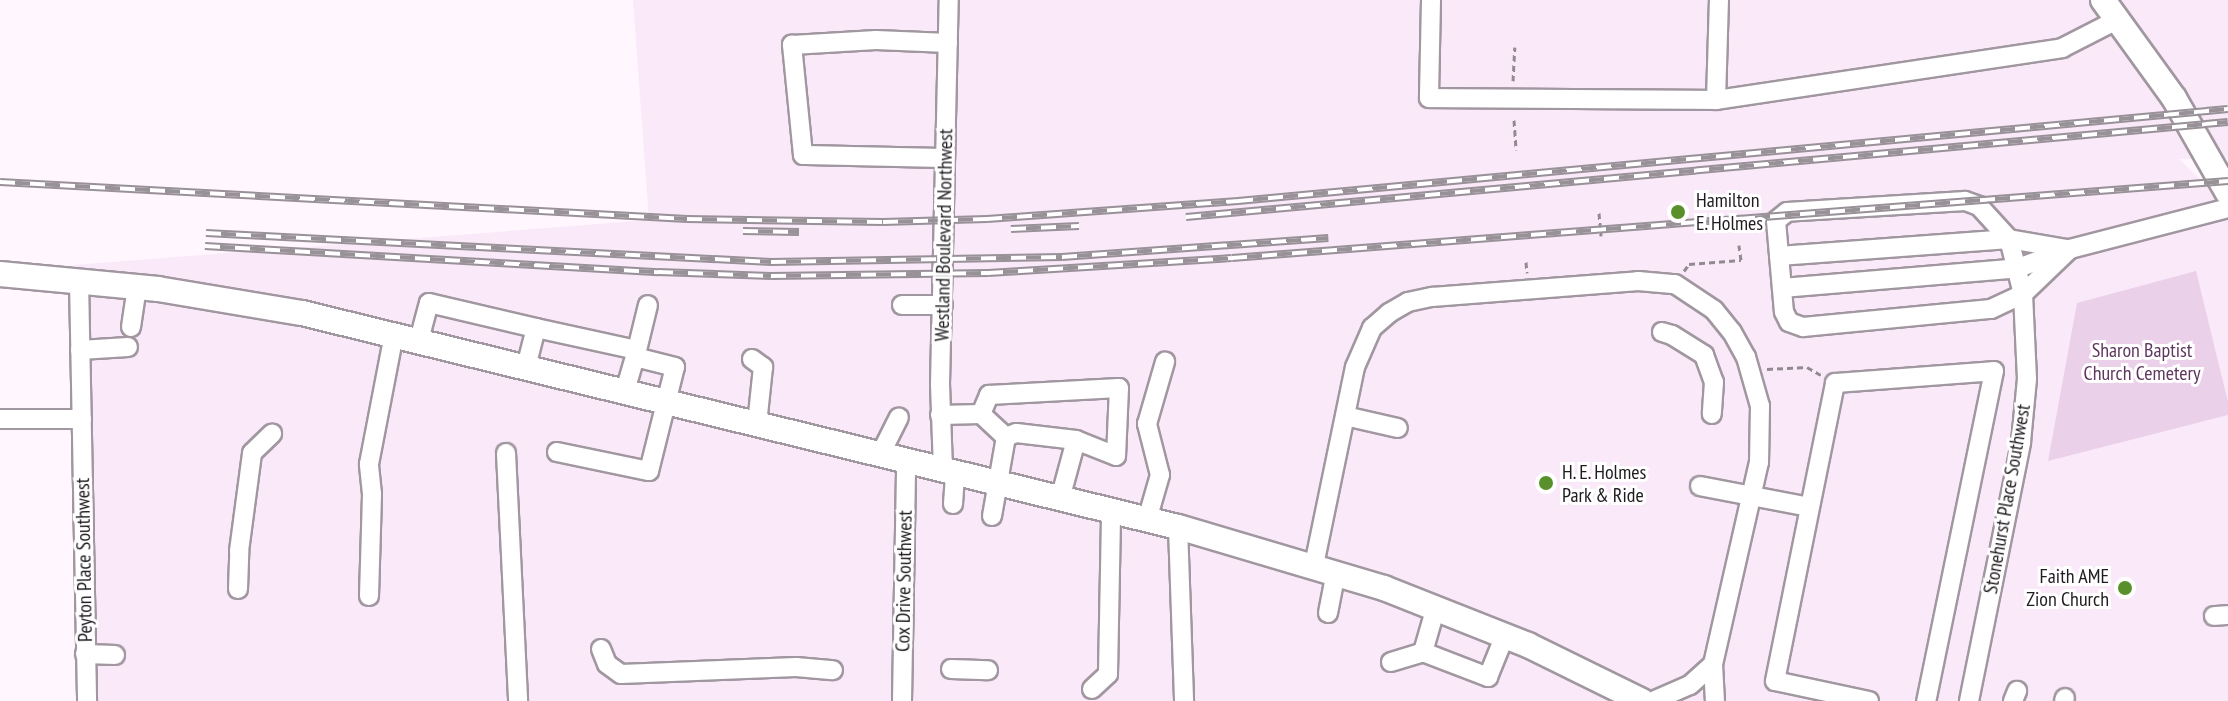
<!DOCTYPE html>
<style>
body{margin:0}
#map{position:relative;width:2228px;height:701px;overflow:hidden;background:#fff6fe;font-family:"PT Sans Narrow",sans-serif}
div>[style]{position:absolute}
.built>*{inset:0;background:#fae9f9}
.green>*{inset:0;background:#ead0e9}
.path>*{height:3px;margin-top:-1.5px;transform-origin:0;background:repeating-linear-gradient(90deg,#918b91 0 6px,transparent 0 10px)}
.roads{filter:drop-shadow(2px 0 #a197a0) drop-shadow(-2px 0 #a197a0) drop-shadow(0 2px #a197a0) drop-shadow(0 -2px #a197a0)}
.minor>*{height:18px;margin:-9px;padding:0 9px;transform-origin:9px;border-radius:9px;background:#fff}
.major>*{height:24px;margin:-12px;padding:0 12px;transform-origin:12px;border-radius:12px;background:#fff}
.rail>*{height:8px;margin-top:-4px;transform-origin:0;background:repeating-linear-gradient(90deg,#fff 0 15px,#989198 0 30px);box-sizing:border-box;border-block:2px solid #989198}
.dots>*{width:22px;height:22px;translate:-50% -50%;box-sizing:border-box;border:4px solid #fff;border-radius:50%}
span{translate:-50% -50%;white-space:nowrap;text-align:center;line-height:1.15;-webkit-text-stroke:6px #fff;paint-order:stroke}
.poi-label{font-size:20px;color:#1f1b1f}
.left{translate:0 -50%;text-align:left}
.right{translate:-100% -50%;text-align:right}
.street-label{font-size:20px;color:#1f1b1f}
.park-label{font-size:20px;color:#5e365e}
</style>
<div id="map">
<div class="built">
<div style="clip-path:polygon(633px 0,2228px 0,2228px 158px,2179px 159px,2228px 205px,2228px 701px,91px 701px,74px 265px,649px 220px)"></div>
</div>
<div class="green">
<div style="clip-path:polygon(2196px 271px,2228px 402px,2228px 415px,2048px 461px,2077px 303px)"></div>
</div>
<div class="path">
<div style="left:1513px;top:81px;width:34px;rotate:-87deg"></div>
<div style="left:1514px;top:120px;width:30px;rotate:86deg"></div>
<div style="left:1599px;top:213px;width:23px;rotate:85deg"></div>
<div style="left:1526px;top:262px;width:11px;rotate:85deg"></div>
<div style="left:1684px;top:271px;width:9px;rotate:-54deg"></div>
<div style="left:1689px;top:264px;width:52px;rotate:-4.4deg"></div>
<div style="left:1741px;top:260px;width:15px;rotate:-98deg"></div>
<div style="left:1767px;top:369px;width:40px;rotate:-2.9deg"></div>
<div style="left:1807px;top:367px;width:16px;rotate:30deg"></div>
</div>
<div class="roads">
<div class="minor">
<div style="left:1431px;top:0;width:98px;rotate:91.2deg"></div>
<div style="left:1429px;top:98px;width:287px;rotate:0.4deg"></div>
<div style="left:1716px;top:100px;width:100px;rotate:-88.3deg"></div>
<div style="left:1716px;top:100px;width:350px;rotate:-8.5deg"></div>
<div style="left:2062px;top:48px;width:62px;rotate:-27deg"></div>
<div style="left:945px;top:158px;width:142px;rotate:-178.8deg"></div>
<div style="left:803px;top:155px;width:111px;rotate:-95.7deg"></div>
<div style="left:792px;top:45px;width:84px;rotate:-3.4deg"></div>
<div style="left:876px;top:40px;width:72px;rotate:2.4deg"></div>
<div style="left:1779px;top:256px;width:231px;rotate:-4.2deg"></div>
<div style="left:2009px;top:239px;width:59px;rotate:9.8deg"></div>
<div style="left:79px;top:280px;width:421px;rotate:88.9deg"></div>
<div style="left:1782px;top:288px;width:237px;rotate:-4.8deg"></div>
<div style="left:2018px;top:268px;width:55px;rotate:-20.1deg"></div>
<div style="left:2070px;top:249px;width:163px;rotate:-14.5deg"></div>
<div style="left:902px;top:305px;width:41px"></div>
<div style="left:131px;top:327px;width:40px;rotate:-81.5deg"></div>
<div style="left:536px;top:328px;width:103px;rotate:12.3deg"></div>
<div style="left:637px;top:350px;width:43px;rotate:106.3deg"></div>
<div style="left:1662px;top:332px;width:10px;rotate:17deg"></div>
<div style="left:1672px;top:335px;width:38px;rotate:32deg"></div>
<div style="left:1704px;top:355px;width:29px;rotate:70deg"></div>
<div style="left:1714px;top:382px;width:32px;rotate:94deg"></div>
<div style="left:419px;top:340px;width:38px;rotate:-75deg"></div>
<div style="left:429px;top:303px;width:110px;rotate:13.2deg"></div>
<div style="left:536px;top:328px;width:40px;rotate:104.4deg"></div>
<div style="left:80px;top:350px;width:48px;rotate:-3.6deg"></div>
<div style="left:637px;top:350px;width:46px;rotate:-76.3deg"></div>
<div style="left:752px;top:359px;width:14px;rotate:36deg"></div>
<div style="left:763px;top:367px;width:57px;rotate:96deg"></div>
<div style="left:981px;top:414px;width:21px;rotate:-67deg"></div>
<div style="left:989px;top:395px;width:130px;rotate:-3.1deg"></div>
<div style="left:1119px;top:388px;width:68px;rotate:92.5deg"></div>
<div style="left:1116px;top:456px;width:43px;rotate:-158.2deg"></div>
<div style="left:1076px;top:440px;width:60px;rotate:-173.3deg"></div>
<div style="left:1016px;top:433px;width:11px;rotate:158deg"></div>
<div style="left:940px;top:415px;width:41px;rotate:-1.4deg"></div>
<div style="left:981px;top:414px;width:34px;rotate:43deg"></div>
<div style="left:1345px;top:416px;width:54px;rotate:12.8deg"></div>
<div style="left:0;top:419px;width:82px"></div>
<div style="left:557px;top:452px;width:94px;rotate:11.7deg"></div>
<div style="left:649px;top:471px;width:107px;rotate:-76deg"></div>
<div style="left:675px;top:367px;width:41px;rotate:-166deg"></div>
<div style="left:506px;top:453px;width:248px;rotate:87.2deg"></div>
<div style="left:880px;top:455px;width:42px;rotate:-63.4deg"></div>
<div style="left:943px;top:470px;width:86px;rotate:-92deg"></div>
<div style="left:940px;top:384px;width:384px;rotate:-88.7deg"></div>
<div style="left:1700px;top:486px;width:111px;rotate:10.9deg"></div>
<div style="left:1060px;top:499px;width:61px;rotate:-74.8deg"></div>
<div style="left:953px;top:504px;width:31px;rotate:-86deg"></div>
<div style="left:992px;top:516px;width:80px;rotate:-80deg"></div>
<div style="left:1147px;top:520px;width:47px;rotate:-73.9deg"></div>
<div style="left:1160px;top:475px;width:53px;rotate:-104.3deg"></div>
<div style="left:1147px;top:424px;width:65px;rotate:-73.8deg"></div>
<div style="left:1178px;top:527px;width:174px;rotate:88deg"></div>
<div style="left:1314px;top:565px;width:202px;rotate:-78.3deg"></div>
<div style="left:1355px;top:367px;width:43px;rotate:-66.4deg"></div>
<div style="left:1372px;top:328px;width:23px;rotate:-41deg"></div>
<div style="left:1389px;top:313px;width:22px;rotate:-30deg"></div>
<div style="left:1408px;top:302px;width:25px;rotate:-12deg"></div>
<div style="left:1432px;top:297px;width:207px;rotate:-4.4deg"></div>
<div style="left:1638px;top:281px;width:37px;rotate:5deg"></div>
<div style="left:1675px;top:284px;width:47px;rotate:33.7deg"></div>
<div style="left:1714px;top:310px;width:28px;rotate:51deg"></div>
<div style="left:1732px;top:332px;width:29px;rotate:61deg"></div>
<div style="left:1746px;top:357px;width:51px;rotate:74.1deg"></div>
<div style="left:1760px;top:406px;width:56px;rotate:91deg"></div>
<div style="left:1759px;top:462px;width:207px;rotate:102.8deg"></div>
<div style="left:1713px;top:664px;width:37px;rotate:87deg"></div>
<div style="left:238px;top:589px;width:38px;rotate:-88deg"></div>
<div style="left:239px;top:551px;width:99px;rotate:-82.4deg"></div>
<div style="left:252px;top:453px;width:28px;rotate:-44deg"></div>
<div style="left:369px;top:596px;width:102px;rotate:-88.3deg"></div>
<div style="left:372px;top:494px;width:30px;rotate:-96deg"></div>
<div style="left:369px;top:464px;width:132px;rotate:-79.1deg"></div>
<div style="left:1328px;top:613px;width:42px;rotate:-79deg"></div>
<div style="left:2214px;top:616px;width:14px;rotate:-4deg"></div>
<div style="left:601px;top:649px;width:16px;rotate:68deg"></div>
<div style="left:607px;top:664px;width:17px;rotate:36deg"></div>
<div style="left:621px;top:674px;width:175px;rotate:-2.3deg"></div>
<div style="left:796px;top:667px;width:37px;rotate:5deg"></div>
<div style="left:1423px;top:652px;width:47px;rotate:-73.9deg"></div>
<div style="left:85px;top:654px;width:30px;rotate:2deg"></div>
<div style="left:1391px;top:662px;width:34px;rotate:-17deg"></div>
<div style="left:1423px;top:652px;width:70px;rotate:21deg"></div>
<div style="left:1488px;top:677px;width:45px;rotate:-68deg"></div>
<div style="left:951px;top:669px;width:37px;rotate:2deg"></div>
<div style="left:1092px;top:689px;width:22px;rotate:-43deg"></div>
<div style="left:1108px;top:674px;width:163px;rotate:-88.9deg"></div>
<div style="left:902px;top:701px;width:240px;rotate:-89deg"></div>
<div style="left:1653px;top:701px;width:40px;rotate:-23.4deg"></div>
<div style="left:1690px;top:685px;width:31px;rotate:-42deg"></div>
<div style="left:1869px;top:701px;width:96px;rotate:-168deg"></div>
<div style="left:1775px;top:681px;width:304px;rotate:-78.6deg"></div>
<div style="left:1835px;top:383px;width:159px;rotate:-4.3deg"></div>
<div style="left:1994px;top:371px;width:337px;rotate:101.6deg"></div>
<div style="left:1969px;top:701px;width:264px;rotate:-78.6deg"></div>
<div style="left:2021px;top:442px;width:63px;rotate:-84.6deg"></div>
<div style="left:2027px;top:379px;width:85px;rotate:-92.7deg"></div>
<div style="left:2023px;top:294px;width:57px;rotate:-104.3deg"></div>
<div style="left:2009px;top:239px;width:45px;rotate:-132.3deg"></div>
<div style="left:1979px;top:206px;width:15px;rotate:-160deg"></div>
<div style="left:1965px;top:201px;width:178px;rotate:176.5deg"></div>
<div style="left:1787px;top:212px;width:14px;rotate:141deg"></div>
<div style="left:1776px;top:221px;width:91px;rotate:85deg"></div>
<div style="left:1784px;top:312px;width:11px;rotate:63deg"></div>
<div style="left:1789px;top:322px;width:15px;rotate:20deg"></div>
<div style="left:1803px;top:327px;width:189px;rotate:-5.5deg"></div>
<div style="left:1991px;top:309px;width:35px;rotate:-25deg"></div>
<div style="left:2023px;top:294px;width:65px;rotate:-43.8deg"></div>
<div style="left:2013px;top:701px;width:11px;rotate:-68deg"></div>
<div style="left:2064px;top:701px;width:3px;rotate:-72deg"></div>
</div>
<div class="major">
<div style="left:2103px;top:0;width:121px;rotate:54.1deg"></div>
<div style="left:2174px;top:98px;width:109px;rotate:60.4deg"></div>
<div style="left:0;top:274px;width:159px;rotate:5.4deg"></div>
<div style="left:158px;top:289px;width:146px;rotate:9.5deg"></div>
<div style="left:302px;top:313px;width:902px;rotate:13.73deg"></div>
<div style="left:1178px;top:527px;width:215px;rotate:16.5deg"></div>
<div style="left:1384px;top:588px;width:155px;rotate:21.6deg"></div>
<div style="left:1528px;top:645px;width:127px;rotate:26.2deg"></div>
</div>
</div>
<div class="rail">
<div style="left:0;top:182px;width:688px;rotate:3.08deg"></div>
<div style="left:687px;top:219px;width:196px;rotate:0.9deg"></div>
<div style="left:883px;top:222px;width:104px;rotate:-1.7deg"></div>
<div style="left:987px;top:219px;width:252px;rotate:-4.1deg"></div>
<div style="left:1238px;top:201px;width:994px;rotate:-5.31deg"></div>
<div style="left:1186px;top:217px;width:1046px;rotate:-5.21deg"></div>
<div style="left:1011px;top:229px;width:68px;rotate:-2.5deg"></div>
<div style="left:743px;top:231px;width:56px;rotate:1deg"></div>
<div style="left:206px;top:233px;width:566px;rotate:2.94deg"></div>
<div style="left:771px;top:262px;width:291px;rotate:-1deg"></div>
<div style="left:1062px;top:257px;width:267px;rotate:-4.1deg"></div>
<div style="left:205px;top:246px;width:454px;rotate:3.3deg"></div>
<div style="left:658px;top:272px;width:113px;rotate:2deg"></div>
<div style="left:771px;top:276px;width:217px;rotate:-0.8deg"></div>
<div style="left:988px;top:273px;width:244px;rotate:-3.5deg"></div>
<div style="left:1232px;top:258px;width:999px;rotate:-4.42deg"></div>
</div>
<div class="dots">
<div style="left:1678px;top:212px;background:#59902c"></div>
<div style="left:1546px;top:483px;background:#59902c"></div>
<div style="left:2125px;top:588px;background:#59902c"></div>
</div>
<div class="poi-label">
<span class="left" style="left:1696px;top:212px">Hamilton<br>E. Holmes</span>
<span class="left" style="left:1562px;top:484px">H. E. Holmes<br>Park &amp; Ride</span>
<span class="right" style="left:2109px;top:588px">Faith AME<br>Zion Church</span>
</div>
<div class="street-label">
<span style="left:944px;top:235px;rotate:-89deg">Westland Boulevard Northwest</span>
<span style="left:2007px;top:499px;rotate:-80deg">Stonehurst Place Southwest</span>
<span style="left:84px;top:560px;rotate:-91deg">Peyton Place Southwest</span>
<span style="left:904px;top:581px;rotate:-89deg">Cox Drive Southwest</span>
</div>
<div class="park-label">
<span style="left:2142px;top:362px">Sharon Baptist<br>Church Cemetery</span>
</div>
</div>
